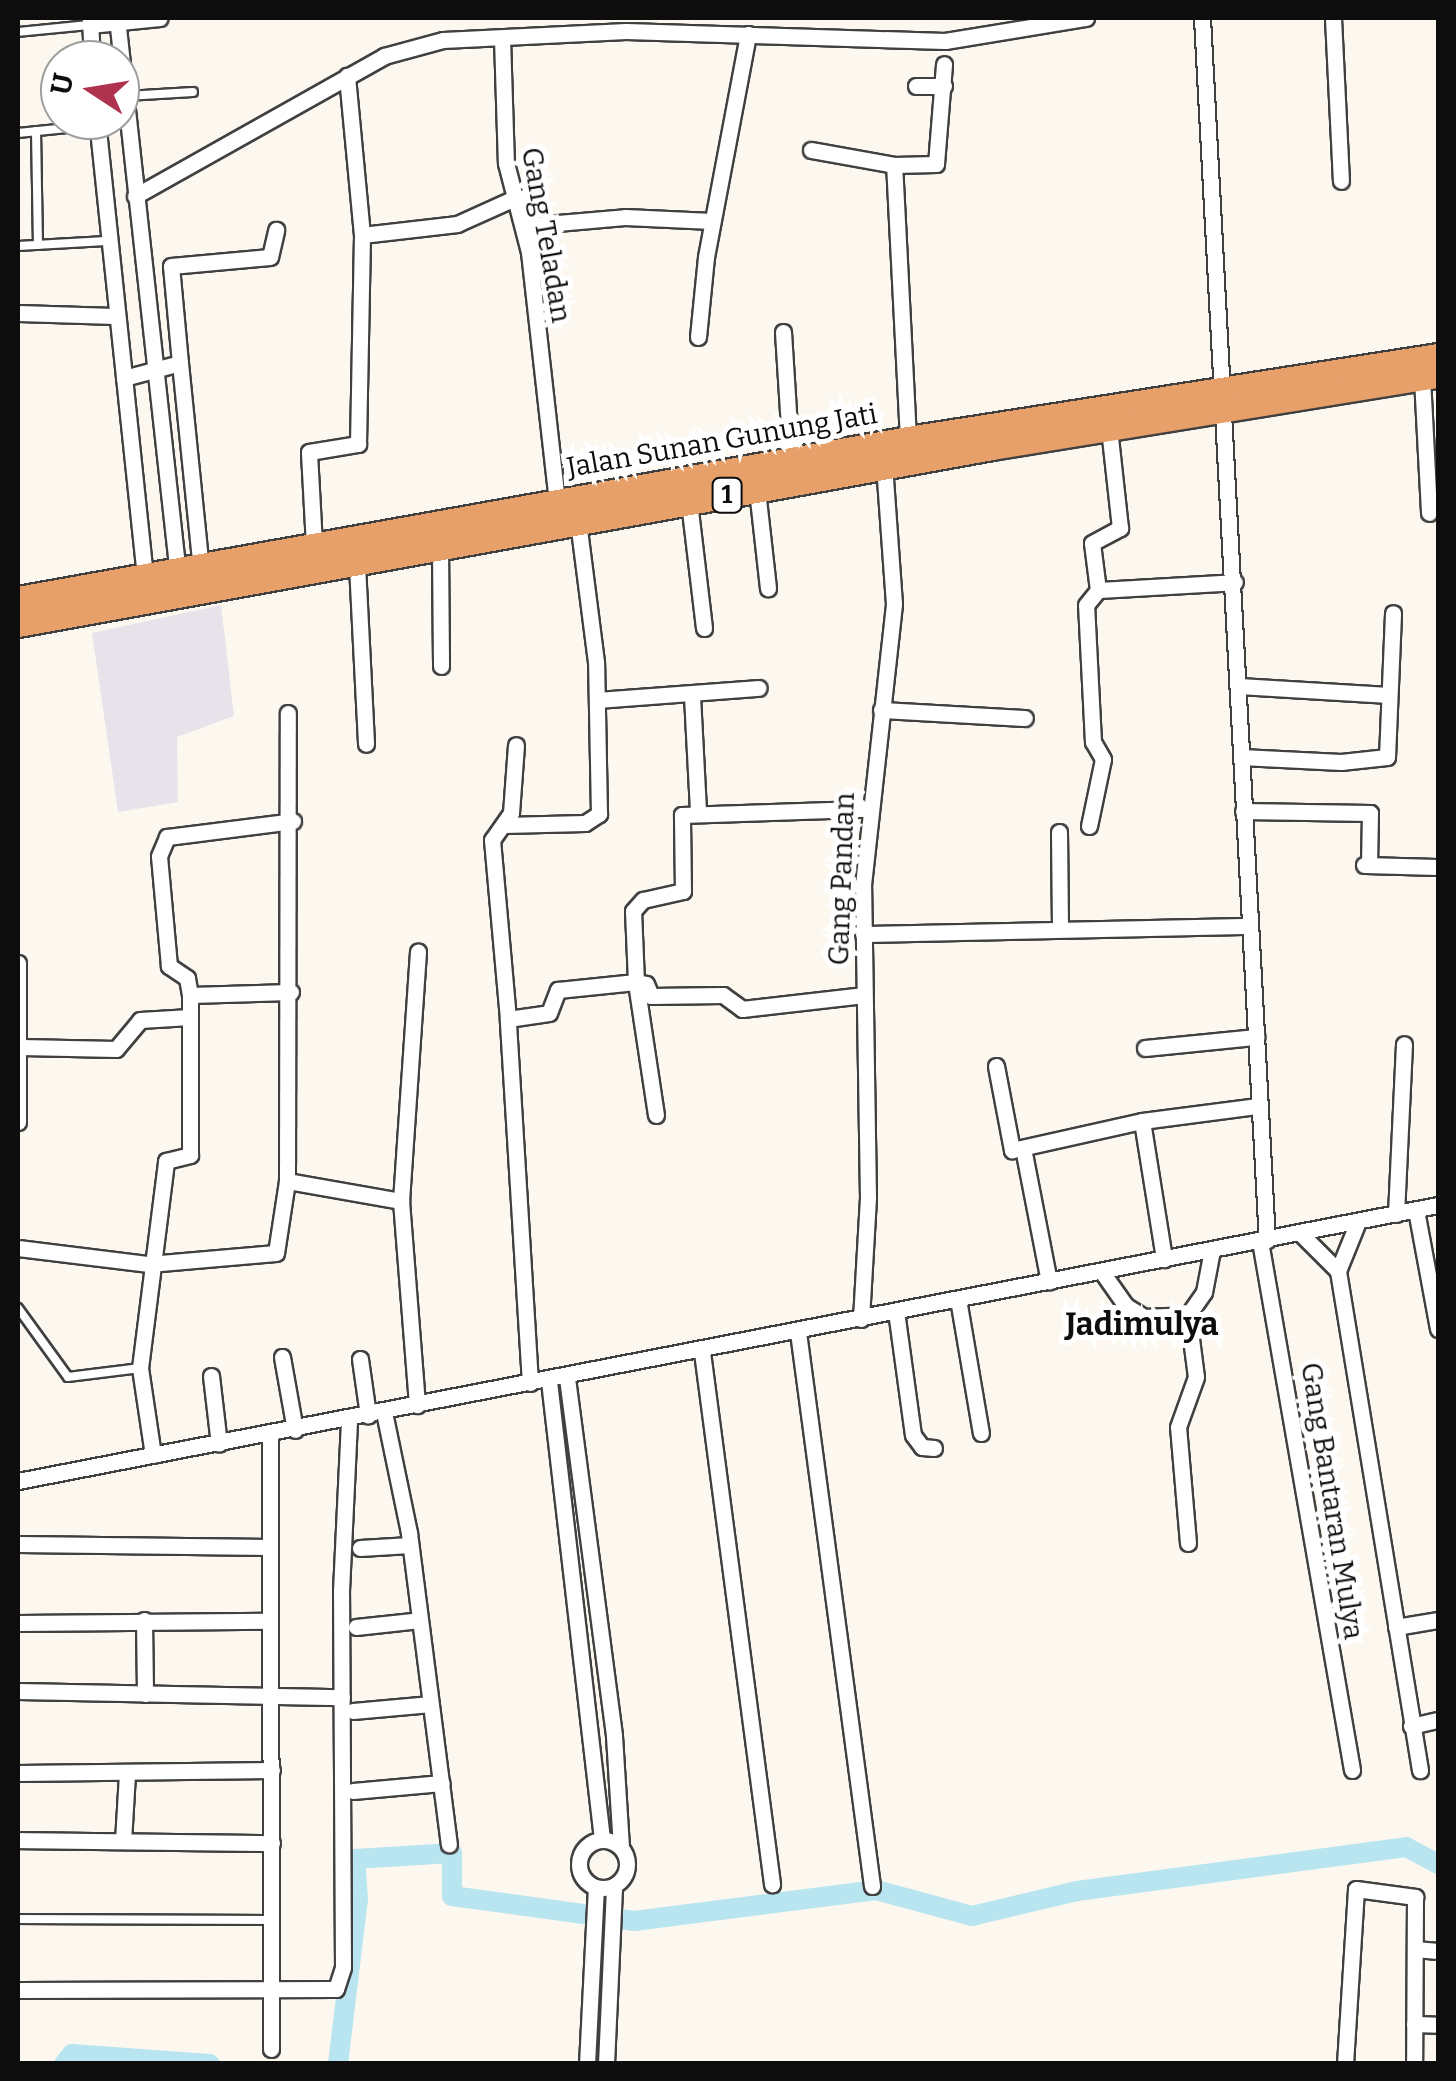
<!DOCTYPE html>
<style>
body{margin:0}
#map{position:relative;width:1456px;height:2081px;overflow:hidden;background:#fdf8ef;font-family:Bitter,serif}
div>[style]{position:absolute}
.industrial>*{inset:0;background:#e8e2eb}
.canal>*{height:20px;margin:-10px;padding:0 10px;transform-origin:10px;border-radius:10px;background:#b8e5f0}
.roads{filter:drop-shadow(2px 0 #404040) drop-shadow(-2px 0 #404040) drop-shadow(0 2px #404040) drop-shadow(0 -2px #404040)}
.service>*{height:8px;margin:-4px;padding:0 4px;transform-origin:4px;border-radius:4px;background:#fff}
.minor>*{height:15px;margin:-7.5px;padding:0 7.5px;transform-origin:7.5px;border-radius:7.5px;background:#fff}
.minor>.ring{margin:-7.5px;padding:0;box-sizing:content-box;background:none;border:15px solid #fff;border-radius:50%}
.trunk>*{height:25px;margin:-12.5px;padding:0 12.5px;transform-origin:12.5px;border-radius:12.5px;background:#e8a06a}
span{translate:-50% -50%;white-space:nowrap;text-align:center;line-height:1.15;-webkit-text-stroke:10px #fff;paint-order:stroke}
.shield-label span{padding:2px 8px;background:#fff;border:2px solid;border-radius:8px;-webkit-text-stroke-width:0}
.shield-label{font-size:25px;color:#0d0d0d;font-weight:700}
.street-label{font-size:28px;color:#0d0d0d}
.quarter-label{font-size:32px;color:#0d0d0d;font-weight:700}
.frame{position:absolute;inset:0;border:20px solid #0d0d0d;pointer-events:none}
.north{position:absolute;left:40px;top:40px;width:100px;height:100px;box-sizing:border-box;background:#fff;border:2px solid #9e9e9e;border-radius:50%;rotate:282deg;font-size:28px;font-weight:700;line-height:40px;text-align:center;color:#0d0d0d}
.north::after{content:'';display:block;margin:auto;width:35px;height:45px;background:#af334f;clip-path:polygon(50% 0,100% 100%,50% 72%,0 100%)}
</style>
<div id="map">
<div class="industrial">
<div style="clip-path:polygon(221px 605px,234px 716px,177px 737px,178px 802px,118px 812px,92px 633px)"></div>
</div>
<div class="canal">
<div style="left:64px;top:2064px;width:13px;rotate:-51deg"></div>
<div style="left:72px;top:2054px;width:138px;rotate:4.1deg"></div>
<div style="left:338px;top:2064px;width:166px;rotate:-83.1deg"></div>
<div style="left:358px;top:1899px;width:40px;rotate:-94.3deg"></div>
<div style="left:355px;top:1859px;width:97px;rotate:-3.5deg"></div>
<div style="left:452px;top:1853px;width:43px;rotate:90deg"></div>
<div style="left:452px;top:1896px;width:184px;rotate:7.8deg"></div>
<div style="left:634px;top:1921px;width:244px;rotate:-7.3deg"></div>
<div style="left:876px;top:1890px;width:99px;rotate:15.2deg"></div>
<div style="left:972px;top:1916px;width:108px;rotate:-13.4deg"></div>
<div style="left:1077px;top:1891px;width:332px;rotate:-7.6deg"></div>
<div style="left:1406px;top:1847px;width:36px;rotate:28deg"></div>
</div>
<div class="roads">
<div class="service">
<div style="left:18px;top:32px;width:72px;rotate:-5.6deg"></div>
<div style="left:126px;top:96px;width:67px;rotate:-3.4deg"></div>
<div style="left:36px;top:131px;width:114px;rotate:89deg"></div>
<div style="left:18px;top:133px;width:79px;rotate:-5.8deg"></div>
<div style="left:18px;top:246px;width:88px;rotate:-3.3deg"></div>
<div style="left:18px;top:1308px;width:85px;rotate:54.1deg"></div>
<div style="left:68px;top:1377px;width:73px;rotate:-7.1deg"></div>
<div style="left:18px;top:1919px;width:252px;rotate:0.2deg"></div>
</div>
<div class="minor">
<div style="left:117px;top:18px;width:560px;rotate:83.75deg"></div>
<div style="left:1202px;top:18px;width:1224px;rotate:86.96deg"></div>
<div style="left:1333px;top:18px;width:163px;rotate:87.2deg"></div>
<div style="left:90px;top:19px;width:41px;rotate:87.2deg"></div>
<div style="left:90px;top:25px;width:70px;rotate:-5.7deg"></div>
<div style="left:502px;top:38px;width:125px;rotate:88.2deg"></div>
<div style="left:506px;top:163px;width:92px;rotate:75.5deg"></div>
<div style="left:529px;top:252px;width:250px;rotate:83.6deg"></div>
<div style="left:916px;top:86px;width:28px"></div>
<div style="left:97px;top:120px;width:466px;rotate:84deg"></div>
<div style="left:811px;top:150px;width:84px;rotate:10.2deg"></div>
<div style="left:135px;top:196px;width:286px;rotate:-29.3deg"></div>
<div style="left:384px;top:56px;width:61px;rotate:-15.2deg"></div>
<div style="left:443px;top:40px;width:183px;rotate:-2.8deg"></div>
<div style="left:626px;top:31px;width:319px;rotate:1.8deg"></div>
<div style="left:945px;top:41px;width:143px;rotate:-9.3deg"></div>
<div style="left:523px;top:226px;width:102px;rotate:-5deg"></div>
<div style="left:625px;top:217px;width:87px;rotate:2.6deg"></div>
<div style="left:362px;top:235px;width:96px;rotate:-6.6deg"></div>
<div style="left:457px;top:224px;width:66px;rotate:-24.2deg"></div>
<div style="left:18px;top:313px;width:97px;rotate:1.8deg"></div>
<div style="left:783px;top:332px;width:128px;rotate:86.4deg"></div>
<div style="left:698px;top:337px;width:80px;rotate:-84.3deg"></div>
<div style="left:706px;top:257px;width:227px;rotate:-79.3deg"></div>
<div style="left:180px;top:363px;width:206px;rotate:84.2deg"></div>
<div style="left:124px;top:378px;width:58px;rotate:-15deg"></div>
<div style="left:180px;top:363px;width:97px;rotate:-95.3deg"></div>
<div style="left:171px;top:266px;width:99px;rotate:-5.2deg"></div>
<div style="left:270px;top:257px;width:28px;rotate:-77deg"></div>
<div style="left:1422px;top:378px;width:135px;rotate:87deg"></div>
<div style="left:908px;top:439px;width:274px;rotate:-92.9deg"></div>
<div style="left:894px;top:165px;width:42px;rotate:-1.4deg"></div>
<div style="left:936px;top:164px;width:100px;rotate:-85.4deg"></div>
<div style="left:757px;top:490px;width:99px;rotate:83.6deg"></div>
<div style="left:689px;top:502px;width:127px;rotate:83.2deg"></div>
<div style="left:314px;top:545px;width:93px;rotate:-93.1deg"></div>
<div style="left:309px;top:452px;width:50px;rotate:-9.3deg"></div>
<div style="left:358px;top:444px;width:209px;rotate:-88.9deg"></div>
<div style="left:362px;top:235px;width:160px;rotate:-95.4deg"></div>
<div style="left:440px;top:547px;width:119px;rotate:89.5deg"></div>
<div style="left:357px;top:565px;width:179px;rotate:87.1deg"></div>
<div style="left:1098px;top:590px;width:47px;rotate:-97.3deg"></div>
<div style="left:1092px;top:543px;width:32px;rotate:-28deg"></div>
<div style="left:1120px;top:528px;width:100px;rotate:-96.3deg"></div>
<div style="left:1239px;top:686px;width:150px;rotate:3.4deg"></div>
<div style="left:692px;top:696px;width:114px;rotate:87deg"></div>
<div style="left:598px;top:700px;width:161px;rotate:-4.3deg"></div>
<div style="left:881px;top:710px;width:144px;rotate:3.2deg"></div>
<div style="left:1241px;top:757px;width:100px;rotate:2.9deg"></div>
<div style="left:1341px;top:762px;width:46px;rotate:-6.2deg"></div>
<div style="left:1387px;top:757px;width:144px;rotate:-87.6deg"></div>
<div style="left:1243px;top:811px;width:127px;rotate:0.9deg"></div>
<div style="left:1370px;top:813px;width:52px;rotate:91.1deg"></div>
<div style="left:504px;top:825px;width:81px;rotate:-1.4deg"></div>
<div style="left:585px;top:823px;width:17px;rotate:-33deg"></div>
<div style="left:599px;top:814px;width:152px;rotate:-91.1deg"></div>
<div style="left:596px;top:662px;width:141px;rotate:-97.3deg"></div>
<div style="left:1089px;top:826px;width:68px;rotate:-78.2deg"></div>
<div style="left:1103px;top:759px;width:20px;rotate:-120deg"></div>
<div style="left:1093px;top:742px;width:137px;rotate:-92.9deg"></div>
<div style="left:1086px;top:605px;width:19px;rotate:-51deg"></div>
<div style="left:1098px;top:590px;width:137px;rotate:-3.3deg"></div>
<div style="left:1059px;top:832px;width:97px;rotate:89.4deg"></div>
<div style="left:1364px;top:865px;width:74px;rotate:1.5deg"></div>
<div style="left:863px;top:934px;width:384px;rotate:-1.2deg"></div>
<div style="left:18px;top:963px;width:159px;rotate:90deg"></div>
<div style="left:190px;top:995px;width:17px;rotate:-100deg"></div>
<div style="left:187px;top:978px;width:22px;rotate:-146deg"></div>
<div style="left:169px;top:966px;width:110px;rotate:-95.2deg"></div>
<div style="left:159px;top:856px;width:21px;rotate:-67deg"></div>
<div style="left:167px;top:837px;width:127px;rotate:-7.2deg"></div>
<div style="left:508px;top:1019px;width:180px;rotate:-95.1deg"></div>
<div style="left:492px;top:840px;width:33px;rotate:-55deg"></div>
<div style="left:511px;top:813px;width:68px;rotate:-85.8deg"></div>
<div style="left:21px;top:1047px;width:95px;rotate:1.2deg"></div>
<div style="left:116px;top:1049px;width:38px;rotate:-50deg"></div>
<div style="left:140px;top:1020px;width:50px;rotate:-3.4deg"></div>
<div style="left:1145px;top:1048px;width:112px;rotate:-5.7deg"></div>
<div style="left:996px;top:1066px;width:86px;rotate:79.2deg"></div>
<div style="left:1012px;top:1150px;width:133px;rotate:-12.6deg"></div>
<div style="left:1142px;top:1121px;width:117px;rotate:-7.4deg"></div>
<div style="left:656px;top:1115px;width:134px;rotate:-98.6deg"></div>
<div style="left:636px;top:982px;width:71px;rotate:-92.4deg"></div>
<div style="left:633px;top:911px;width:15px;rotate:-48deg"></div>
<div style="left:643px;top:900px;width:41px;rotate:-12.7deg"></div>
<div style="left:683px;top:891px;width:76px;rotate:-90.8deg"></div>
<div style="left:682px;top:815px;width:185px;rotate:-1.9deg"></div>
<div style="left:1142px;top:1121px;width:140px;rotate:80.9deg"></div>
<div style="left:1023px;top:1148px;width:136px;rotate:79deg"></div>
<div style="left:287px;top:1181px;width:116px;rotate:10deg"></div>
<div style="left:401px;top:1201px;width:205px;rotate:85.5deg"></div>
<div style="left:401px;top:1201px;width:250px;rotate:-86.1deg"></div>
<div style="left:1416px;top:1210px;width:121px;rotate:79.5deg"></div>
<div style="left:1396px;top:1214px;width:170px;rotate:-87.3deg"></div>
<div style="left:1357px;top:1224px;width:51px;rotate:112deg"></div>
<div style="left:1338px;top:1271px;width:506px;rotate:80.67deg"></div>
<div style="left:1302px;top:1235px;width:51px;rotate:45deg"></div>
<div style="left:1260px;top:1241px;width:537px;rotate:80.13deg"></div>
<div style="left:18px;top:1248px;width:132px;rotate:7deg"></div>
<div style="left:149px;top:1264px;width:127px;rotate:-5deg"></div>
<div style="left:276px;top:1253px;width:73px;rotate:-81.3deg"></div>
<div style="left:287px;top:1181px;width:468px;rotate:-89.9deg"></div>
<div style="left:1102px;top:1272px;width:42px;rotate:54.8deg"></div>
<div style="left:1126px;top:1306px;width:21px;rotate:31deg"></div>
<div style="left:1144px;top:1317px;width:44px;rotate:-2.6deg"></div>
<div style="left:958px;top:1299px;width:136px;rotate:80.3deg"></div>
<div style="left:896px;top:1311px;width:125px;rotate:82.2deg"></div>
<div style="left:913px;top:1435px;width:15px;rotate:53deg"></div>
<div style="left:922px;top:1447px;width:12px;rotate:5deg"></div>
<div style="left:861px;top:1319px;width:121px;rotate:-86.7deg"></div>
<div style="left:868px;top:1198px;width:313px;rotate:-90.9deg"></div>
<div style="left:863px;top:885px;width:283px;rotate:-83.7deg"></div>
<div style="left:894px;top:604px;width:141px;rotate:-94.1deg"></div>
<div style="left:798px;top:1332px;width:559px;rotate:82.39deg"></div>
<div style="left:702px;top:1352px;width:537px;rotate:82.5deg"></div>
<div style="left:282px;top:1357px;width:74px;rotate:79.9deg"></div>
<div style="left:360px;top:1359px;width:57px;rotate:81.9deg"></div>
<div style="left:211px;top:1376px;width:68px;rotate:83.3deg"></div>
<div style="left:567px;top:1378px;width:361px;rotate:82.5deg"></div>
<div style="left:614px;top:1736px;width:110px;rotate:86.4deg"></div>
<div style="left:549px;top:1381px;width:461px;rotate:83.4deg"></div>
<div style="left:530px;top:1383px;width:365px;rotate:-93.5deg"></div>
<div style="left:508px;top:1019px;width:41px;rotate:-8.3deg"></div>
<div style="left:549px;top:1013px;width:25px;rotate:-69deg"></div>
<div style="left:558px;top:990px;width:78px;rotate:-5.9deg"></div>
<div style="left:636px;top:982px;width:10px;rotate:11deg"></div>
<div style="left:646px;top:984px;width:13px;rotate:67deg"></div>
<div style="left:651px;top:996px;width:72px;rotate:-0.8deg"></div>
<div style="left:723px;top:995px;width:24px;rotate:36deg"></div>
<div style="left:742px;top:1009px;width:123px;rotate:-6.5deg"></div>
<div style="left:384px;top:1412px;width:124px;rotate:78.3deg"></div>
<div style="left:409px;top:1533px;width:314px;rotate:82.7deg"></div>
<div style="left:270px;top:1435px;width:614px;rotate:89.91deg"></div>
<div style="left:153px;top:1455px;width:88px;rotate:-98.5deg"></div>
<div style="left:140px;top:1368px;width:209px;rotate:-82.8deg"></div>
<div style="left:166px;top:1161px;width:25px;rotate:-14deg"></div>
<div style="left:190px;top:1155px;width:160px;rotate:-90deg"></div>
<div style="left:190px;top:995px;width:101px;rotate:-1.7deg"></div>
<div style="left:18px;top:1481px;width:1447px;rotate:-11deg"></div>
<div style="left:1188px;top:1543px;width:116px;rotate:-94.9deg"></div>
<div style="left:1178px;top:1427px;width:53px;rotate:-70.2deg"></div>
<div style="left:1196px;top:1377px;width:63px;rotate:-97.4deg"></div>
<div style="left:1188px;top:1315px;width:28px;rotate:-55deg"></div>
<div style="left:1204px;top:1292px;width:43px;rotate:-79.2deg"></div>
<div style="left:18px;top:1544px;width:252px;rotate:0.7deg"></div>
<div style="left:360px;top:1548px;width:50px;rotate:-3.4deg"></div>
<div style="left:144px;top:1620px;width:74px;rotate:89.2deg"></div>
<div style="left:18px;top:1623px;width:252px;rotate:-0.5deg"></div>
<div style="left:356px;top:1627px;width:64px;rotate:-6.2deg"></div>
<div style="left:1396px;top:1627px;width:43px;rotate:-9.5deg"></div>
<div style="left:18px;top:1691px;width:324px;rotate:1.1deg"></div>
<div style="left:353px;top:1711px;width:78px;rotate:-5.1deg"></div>
<div style="left:1411px;top:1726px;width:28px;rotate:-13deg"></div>
<div style="left:18px;top:1773px;width:254px;rotate:-0.7deg"></div>
<div style="left:353px;top:1791px;width:89px;rotate:-5.1deg"></div>
<div class="ring" style="left:579px;top:1840px;width:33px;height:33px"></div>
<div style="left:18px;top:1840px;width:254px;rotate:0.7deg"></div>
<div style="left:123px;top:1841px;width:68px;rotate:-86.6deg"></div>
<div style="left:1415px;top:1949px;width:23px;rotate:5deg"></div>
<div style="left:18px;top:1990px;width:318px;rotate:-0.2deg"></div>
<div style="left:336px;top:1989px;width:23px;rotate:-72deg"></div>
<div style="left:343px;top:1967px;width:376px;rotate:-90.3deg"></div>
<div style="left:341px;top:1591px;width:172px;rotate:-87.3deg"></div>
<div style="left:1414px;top:2024px;width:24px;rotate:2deg"></div>
<div style="left:587px;top:2064px;width:177px;rotate:-87.1deg"></div>
<div style="left:606px;top:2064px;width:178px;rotate:-87.4deg"></div>
<div style="left:1345px;top:2064px;width:175px;rotate:-86.4deg"></div>
<div style="left:1356px;top:1889px;width:60px;rotate:7.7deg"></div>
<div style="left:1415px;top:1897px;width:167px;rotate:90.3deg"></div>
</div>
<div class="trunk">
<div style="left:18px;top:599px;width:904px;rotate:-10.19deg"></div>
<div style="left:908px;top:439px;width:536px;rotate:-8.9deg"></div>
<div style="left:18px;top:624px;width:990px;rotate:-10.3deg"></div>
<div style="left:992px;top:447px;width:452px;rotate:-9.2deg"></div>
</div>
</div>
<div class="shield-label">
<span style="left:727px;top:495px">1</span>
</div>
<div class="street-label">
<span style="left:546px;top:235px;rotate:80deg">Gang Teladan</span>
<span style="left:722px;top:441px;rotate:-10deg">Jalan Sunan Gunung Jati</span>
<span style="left:842px;top:879px;rotate:-88deg">Gang Pandan</span>
<span style="left:1332px;top:1501px;rotate:81deg">Gang Bantaran Mulya</span>
</div>
<div class="quarter-label">
<span style="left:1142px;top:1324px">Jadimulya</span>
</div>
<div class="frame"></div>
<div class="north">U</div>
</div>
